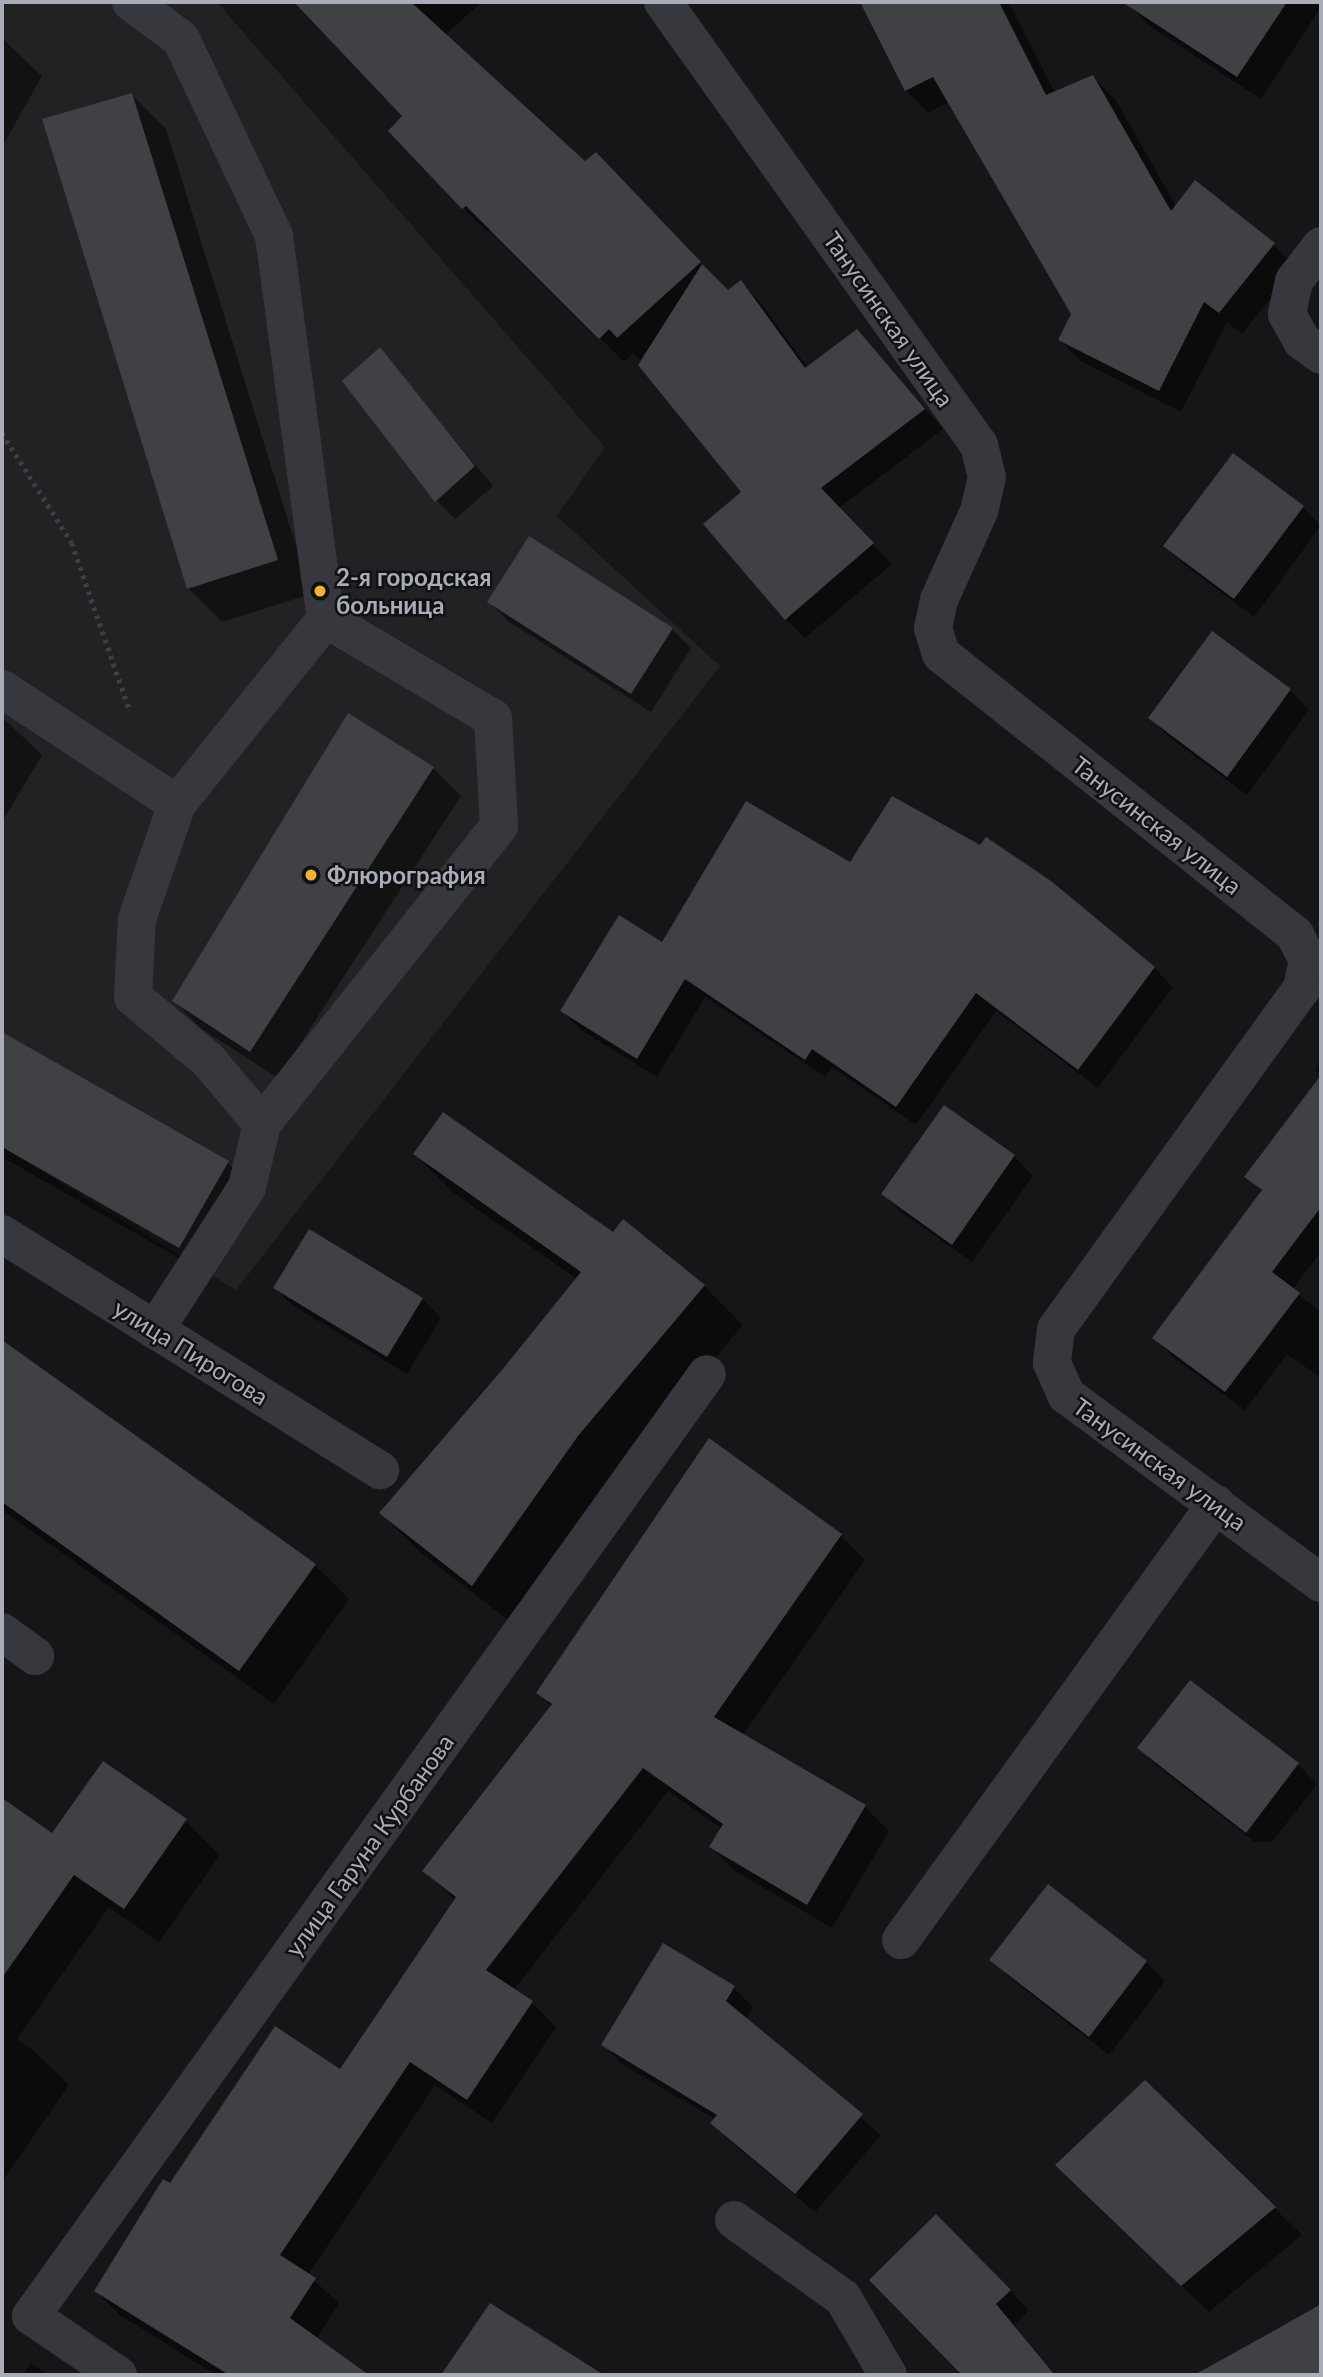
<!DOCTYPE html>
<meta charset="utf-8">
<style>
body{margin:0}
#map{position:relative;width:1323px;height:2377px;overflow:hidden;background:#161618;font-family:Lato,sans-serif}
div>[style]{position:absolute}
.built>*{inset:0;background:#222225}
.shadow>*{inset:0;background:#0007}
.building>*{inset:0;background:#404145}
.path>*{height:4.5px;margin-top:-2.25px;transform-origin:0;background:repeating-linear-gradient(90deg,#3d3f44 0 3.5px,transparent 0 8.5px)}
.minor>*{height:38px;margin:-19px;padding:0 19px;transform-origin:19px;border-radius:19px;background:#37383d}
.dots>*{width:19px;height:19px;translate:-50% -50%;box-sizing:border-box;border:4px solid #111113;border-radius:50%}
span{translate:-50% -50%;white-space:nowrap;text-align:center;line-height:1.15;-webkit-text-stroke:5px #111113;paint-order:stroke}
.street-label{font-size:24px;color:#a8adb8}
.poi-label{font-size:24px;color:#a8adb8;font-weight:700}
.left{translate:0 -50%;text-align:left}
.frame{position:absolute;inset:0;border:4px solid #a8adb8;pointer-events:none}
</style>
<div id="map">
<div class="built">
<div style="clip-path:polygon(2px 2px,217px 2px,605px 447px,557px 516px,720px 666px,236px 1290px,2px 1147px)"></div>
</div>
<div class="shadow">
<div style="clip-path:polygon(297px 2px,482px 2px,445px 35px,585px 164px,620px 179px,728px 292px,741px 282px,760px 302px,808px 368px,857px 332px,943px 429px,839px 508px,892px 564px,805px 638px,786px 619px,743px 492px,642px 362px,633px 353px,624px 362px,491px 229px,487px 232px,463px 208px,390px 131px,404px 116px)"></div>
<div style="clip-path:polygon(862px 2px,1009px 2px,1055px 93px,1093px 77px,1115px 99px,1176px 206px,1196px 182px,1274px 245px,1296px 267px,1242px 334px,1227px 322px,1181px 412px,1082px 362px,1060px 340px,1073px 313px,949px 102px,928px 113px,906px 90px)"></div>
<div style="clip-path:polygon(1129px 2px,1321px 2px,1321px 7px,1261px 99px,1151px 27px,1128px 4px)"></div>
<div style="clip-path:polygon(2px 38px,42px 76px,2px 147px)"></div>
<div style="clip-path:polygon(132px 95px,166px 129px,311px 594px,222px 622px,188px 588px)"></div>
<div style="clip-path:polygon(380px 350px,493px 486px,455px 519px,436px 500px)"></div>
<div style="clip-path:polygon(1234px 455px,1303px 508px,1321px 526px,1254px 617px,1185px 565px,1166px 546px)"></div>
<div style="clip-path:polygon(489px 602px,672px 629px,691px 648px,651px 712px,508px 621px)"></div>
<div style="clip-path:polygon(1212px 634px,1290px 690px,1309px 710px,1247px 795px,1169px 737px,1150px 718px)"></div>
<div style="clip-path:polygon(349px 716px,433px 768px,461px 796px,278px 1078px,202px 1029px,174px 1001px)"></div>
<div style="clip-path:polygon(2px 717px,42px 755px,2px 822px)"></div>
<div style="clip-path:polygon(850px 864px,1154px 968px,1173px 987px,1098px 1088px,996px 1011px,916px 1125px,832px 1067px,825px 1077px,705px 997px,657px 1077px,581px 1030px,562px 1011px,662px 944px)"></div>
<div style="clip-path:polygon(2px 1034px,228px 1163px,255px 1190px,207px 1274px,2px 1157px)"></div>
<div style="clip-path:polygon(1321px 1060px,1321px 1077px,1315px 1070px)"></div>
<div style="clip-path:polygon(1321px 1078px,1321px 1252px,1292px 1290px,1321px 1311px,1321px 1378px,1287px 1354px,1245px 1410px,1173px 1357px,1154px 1338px,1262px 1192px,1246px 1177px)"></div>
<div style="clip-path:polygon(945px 1107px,1014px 1156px,1033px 1176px,972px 1262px,902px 1213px,883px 1194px)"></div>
<div style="clip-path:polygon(415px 1154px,613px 1235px,704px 1286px,743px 1325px,616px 1475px,512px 1623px,420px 1552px,381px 1513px,504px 1371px,577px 1279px,454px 1193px)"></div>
<div style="clip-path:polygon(275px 1288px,422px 1299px,441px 1318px,407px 1374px,295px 1307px)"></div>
<div style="clip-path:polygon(2px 1342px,315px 1565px,349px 1599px,274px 1704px,2px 1510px)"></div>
<div style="clip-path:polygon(841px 1536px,865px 1560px,742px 1736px,865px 1807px,889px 1831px,832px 1928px,735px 1871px,711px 1847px,722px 1829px,668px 1791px,514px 1990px,532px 2002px,556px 2027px,492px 2123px,435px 2085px,308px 2275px,339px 2303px,316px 2339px,366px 2375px,216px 2375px,120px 2315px,96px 2291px,170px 2186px,341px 2072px,456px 1901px,424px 1871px,552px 1707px,538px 1692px)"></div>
<div style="clip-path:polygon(1139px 1748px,1298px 1764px,1317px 1784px,1272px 1842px,1255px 1842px,1158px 1767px)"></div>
<div style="clip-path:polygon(104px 1763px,186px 1821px,220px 1855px,159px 1942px,109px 1907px,17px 2039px,35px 2052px,69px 2085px,2px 2182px,2px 1800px,53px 1836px)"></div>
<div style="clip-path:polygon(1048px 1886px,1146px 1962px,1165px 1981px,1109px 2055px,1011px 1979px,992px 1959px)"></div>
<div style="clip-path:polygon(663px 1945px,734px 1988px,753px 2007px,746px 2019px,881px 2135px,815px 2212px,731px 2142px,712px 2123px,715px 2119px,622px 2064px,603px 2045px)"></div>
<div style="clip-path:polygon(1145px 2083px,1302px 2235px,1209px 2312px,1085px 2193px)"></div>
<div style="clip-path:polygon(936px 2217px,1029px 2310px,1014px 2325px,1056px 2375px,964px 2375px,871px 2280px)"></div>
<div style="clip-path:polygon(490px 2305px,601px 2375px,443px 2375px)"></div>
<div style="clip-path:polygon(1321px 2306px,1321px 2375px,1209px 2375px,1207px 2370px)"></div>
<div style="clip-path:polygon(31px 2363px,49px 2375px,23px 2375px)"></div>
</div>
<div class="building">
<div style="clip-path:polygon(294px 2px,411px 2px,585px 161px,596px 152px,701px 262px,617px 338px,609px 329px,599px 339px,466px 206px,462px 209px,388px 131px,402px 116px)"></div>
<div style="clip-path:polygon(860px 2px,999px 2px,1046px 95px,1093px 75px,1171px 211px,1195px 180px,1275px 243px,1219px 313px,1204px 302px,1159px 391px,1058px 340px,1071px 314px,933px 77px,905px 91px)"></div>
<div style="clip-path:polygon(1122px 2px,1287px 2px,1237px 77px)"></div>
<div style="clip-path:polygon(132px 93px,278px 560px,187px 589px,42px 119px)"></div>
<div style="clip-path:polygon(702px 264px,728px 290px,741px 280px,805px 368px,857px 329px,925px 409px,821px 488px,874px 543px,785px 620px,703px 524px,741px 492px,638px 365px)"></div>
<div style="clip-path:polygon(380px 347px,475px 466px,435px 502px,342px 381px)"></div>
<div style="clip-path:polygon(1233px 453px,1304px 506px,1234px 599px,1163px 546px)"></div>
<div style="clip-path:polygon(529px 536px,673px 628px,631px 694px,487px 602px)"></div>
<div style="clip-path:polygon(1212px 631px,1291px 689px,1227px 777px,1148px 718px)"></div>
<div style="clip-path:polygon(348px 713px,434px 767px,250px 1052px,172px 1001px)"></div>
<div style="clip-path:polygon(892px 796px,980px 845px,986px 837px,1051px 881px,1155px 967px,1078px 1070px,976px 993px,896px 1107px,812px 1049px,805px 1060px,685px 979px,637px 1059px,560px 1011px,619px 915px,662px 942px,746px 801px,850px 862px)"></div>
<div style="clip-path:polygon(2px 1032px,229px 1161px,179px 1248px,2px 1147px)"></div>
<div style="clip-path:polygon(1321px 1075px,1321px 1207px,1272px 1272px,1300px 1293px,1225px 1392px,1152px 1338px,1262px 1190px,1244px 1177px)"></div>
<div style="clip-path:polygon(944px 1105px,1015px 1155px,952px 1245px,881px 1194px)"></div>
<div style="clip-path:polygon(443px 1112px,613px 1232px,623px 1219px,705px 1285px,578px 1436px,472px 1586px,379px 1513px,502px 1370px,581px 1272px,413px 1154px)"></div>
<div style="clip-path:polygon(309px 1229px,423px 1298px,387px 1357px,273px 1288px)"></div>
<div style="clip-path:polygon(2px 1340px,316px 1564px,239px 1671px,2px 1502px)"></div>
<div style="clip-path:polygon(709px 1438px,842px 1534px,714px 1717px,866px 1805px,807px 1905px,709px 1847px,723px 1824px,643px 1768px,486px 1970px,533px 2001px,467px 2100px,410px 2062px,280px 2255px,316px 2278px,290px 2318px,369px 2375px,229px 2375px,94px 2291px,163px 2179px,170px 2183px,275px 2026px,340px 2069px,456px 1897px,422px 1871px,552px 1704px,536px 1693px)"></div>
<div style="clip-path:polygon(1190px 1680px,1299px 1763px,1246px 1833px,1137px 1748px)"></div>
<div style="clip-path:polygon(103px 1761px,187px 1819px,124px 1909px,74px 1875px,2px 1978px,2px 1798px,52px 1833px)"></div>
<div style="clip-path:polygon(1048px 1884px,1147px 1961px,1089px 2037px,989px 1960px)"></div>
<div style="clip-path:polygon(663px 1943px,735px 1986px,726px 2001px,863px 2114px,795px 2194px,710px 2123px,717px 2115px,601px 2045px)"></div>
<div style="clip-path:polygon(1145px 2080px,1276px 2207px,1181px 2286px,1055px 2165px)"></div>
<div style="clip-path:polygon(936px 2214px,1011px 2290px,996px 2304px,1055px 2375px,962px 2375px,869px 2280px)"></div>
<div style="clip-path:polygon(490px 2303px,604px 2375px,441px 2375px)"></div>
<div style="clip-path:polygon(1321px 2304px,1321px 2375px,1194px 2375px,1270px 2333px)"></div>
</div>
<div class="path">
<div style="left:2px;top:433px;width:130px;rotate:57.5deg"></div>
<div style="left:72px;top:543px;width:178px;rotate:71deg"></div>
</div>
<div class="minor">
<div style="left:131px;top:2px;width:62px;rotate:36.5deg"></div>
<div style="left:181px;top:39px;width:218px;rotate:64.7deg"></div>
<div style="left:274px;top:236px;width:387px;rotate:82.3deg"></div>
<div style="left:663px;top:2px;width:544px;rotate:54.5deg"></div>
<div style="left:979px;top:445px;width:33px;rotate:76deg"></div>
<div style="left:987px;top:477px;width:35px;rotate:103deg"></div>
<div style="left:979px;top:511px;width:98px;rotate:114.2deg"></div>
<div style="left:939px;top:600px;width:29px;rotate:102deg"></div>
<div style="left:933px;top:628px;width:27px;rotate:73deg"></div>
<div style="left:941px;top:654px;width:452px;rotate:38.4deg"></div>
<div style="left:1295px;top:935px;width:28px;rotate:63deg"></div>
<div style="left:1308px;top:960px;width:29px;rotate:102deg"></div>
<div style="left:1302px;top:988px;width:420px;rotate:125.8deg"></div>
<div style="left:1056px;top:1329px;width:34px;rotate:97deg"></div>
<div style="left:1052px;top:1363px;width:35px;rotate:66deg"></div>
<div style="left:1066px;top:1395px;width:317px;rotate:36.4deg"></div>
<div style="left:1321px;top:246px;width:44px;rotate:127.6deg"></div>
<div style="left:1294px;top:281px;width:34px;rotate:102deg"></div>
<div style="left:1287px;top:314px;width:31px;rotate:61deg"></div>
<div style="left:1302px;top:341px;width:24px;rotate:36deg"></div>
<div style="left:2px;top:689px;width:209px;rotate:33.3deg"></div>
<div style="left:2px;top:1234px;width:446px;rotate:32deg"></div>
<div style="left:155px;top:1330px;width:170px;rotate:-57.2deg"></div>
<div style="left:247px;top:1187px;width:65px;rotate:-76.6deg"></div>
<div style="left:262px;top:1124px;width:84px;rotate:-130.2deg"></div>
<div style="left:208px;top:1060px;width:98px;rotate:-140deg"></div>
<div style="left:133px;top:997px;width:78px;rotate:-87.1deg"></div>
<div style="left:137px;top:919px;width:122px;rotate:-70.8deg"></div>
<div style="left:177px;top:804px;width:238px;rotate:-51.2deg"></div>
<div style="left:326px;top:619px;width:194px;rotate:30.7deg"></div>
<div style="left:493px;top:718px;width:108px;rotate:86.8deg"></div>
<div style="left:499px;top:826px;width:381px;rotate:128.5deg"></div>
<div style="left:2px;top:1632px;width:41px;rotate:36deg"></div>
<div style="left:901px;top:1940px;width:538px;rotate:-54.15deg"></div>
<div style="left:734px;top:2220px;width:134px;rotate:35.6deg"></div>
<div style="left:843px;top:2298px;width:89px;rotate:59.7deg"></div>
<div style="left:118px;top:2375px;width:105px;rotate:-145.9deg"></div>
<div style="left:31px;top:2316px;width:1159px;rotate:-54.34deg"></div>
</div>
<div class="dots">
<div style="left:320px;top:591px;background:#f2b134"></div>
<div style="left:311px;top:875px;background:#f2b134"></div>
</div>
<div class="street-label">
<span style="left:889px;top:319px;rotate:55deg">Танусинская улица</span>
<span style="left:1157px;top:825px;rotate:38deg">Танусинская улица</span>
<span style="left:191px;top:1352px;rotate:32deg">улица Пирогова</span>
<span style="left:1160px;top:1464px;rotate:36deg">Танусинская улица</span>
<span style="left:369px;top:1845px;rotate:-54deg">улица Гаруна Курбанова</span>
</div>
<div class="poi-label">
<span class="left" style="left:336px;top:591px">2-я городская<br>больница</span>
<span class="left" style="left:327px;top:875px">Флюрография</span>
</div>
<div class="frame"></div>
</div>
